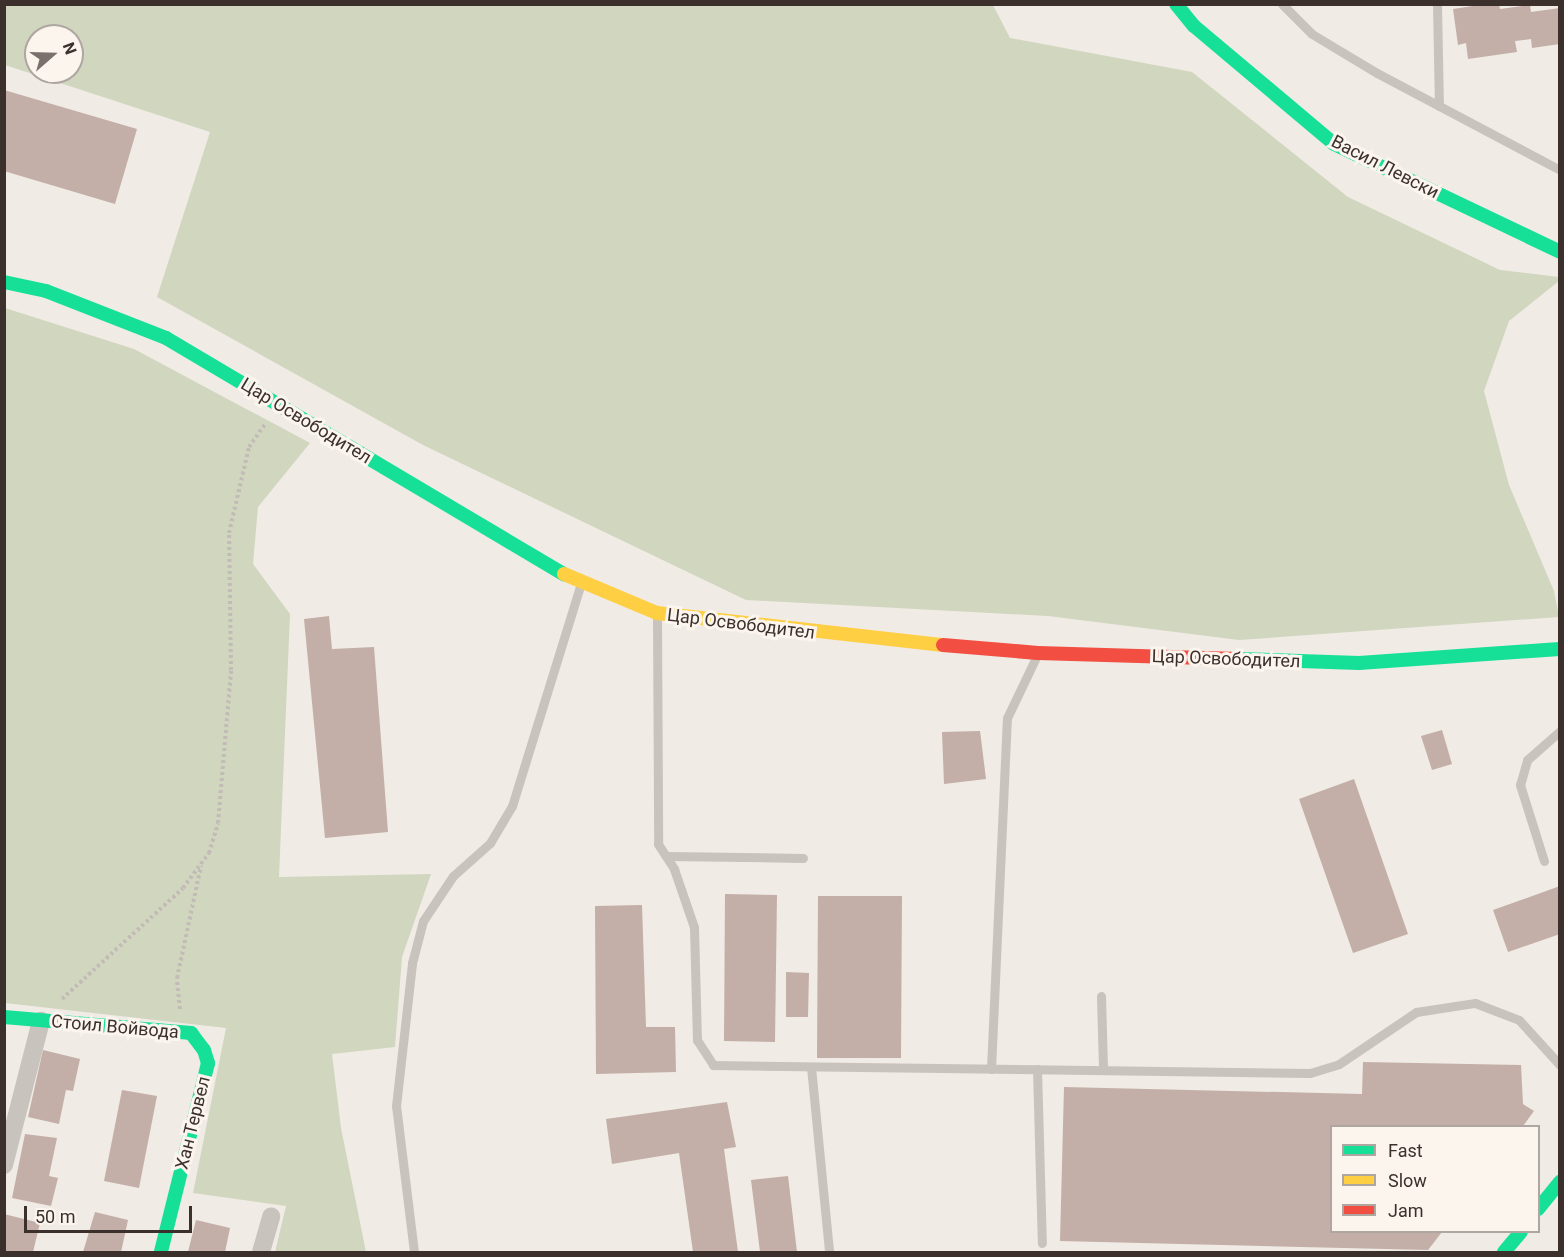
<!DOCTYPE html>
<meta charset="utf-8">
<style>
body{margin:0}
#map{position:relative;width:1564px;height:1257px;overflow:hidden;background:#f0ebe5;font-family:Roboto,sans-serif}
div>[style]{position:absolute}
.green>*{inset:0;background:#d1d6bf}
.building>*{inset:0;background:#c3afa7}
.path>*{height:4px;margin-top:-2px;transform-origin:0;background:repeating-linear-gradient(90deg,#c2bbb6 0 3px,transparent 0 6px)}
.lane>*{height:9px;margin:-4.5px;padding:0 4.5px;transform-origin:4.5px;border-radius:4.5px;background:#c9c3be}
.street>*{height:18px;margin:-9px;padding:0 9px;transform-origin:9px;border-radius:9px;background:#c9c3be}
.fast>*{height:14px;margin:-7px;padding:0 7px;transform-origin:7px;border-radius:7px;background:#16e098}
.slow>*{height:14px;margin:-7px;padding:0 7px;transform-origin:7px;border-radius:7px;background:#ffcf43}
.jam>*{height:14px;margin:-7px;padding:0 7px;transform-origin:7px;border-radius:7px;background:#f24e42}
span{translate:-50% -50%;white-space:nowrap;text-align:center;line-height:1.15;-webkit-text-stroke:6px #fbf5ee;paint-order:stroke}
.street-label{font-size:18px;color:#3b302b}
.frame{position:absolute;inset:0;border:6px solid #3b302b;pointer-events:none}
.legend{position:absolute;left:1330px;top:1125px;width:210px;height:108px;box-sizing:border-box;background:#fbf5ee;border:2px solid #aea6a0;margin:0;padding:8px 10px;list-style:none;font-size:18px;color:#3b302b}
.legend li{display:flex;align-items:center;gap:12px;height:30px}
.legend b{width:30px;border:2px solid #aea6a0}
.north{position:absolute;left:24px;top:24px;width:60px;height:60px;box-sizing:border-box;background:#fbf5ee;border:2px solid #aea6a0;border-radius:50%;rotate:70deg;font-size:16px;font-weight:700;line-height:24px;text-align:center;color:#3b302b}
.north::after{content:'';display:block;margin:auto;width:21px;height:27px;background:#7a716c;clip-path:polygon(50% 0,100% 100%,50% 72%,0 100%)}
.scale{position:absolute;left:24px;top:1206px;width:168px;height:27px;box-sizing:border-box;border:3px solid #3b302b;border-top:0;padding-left:8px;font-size:18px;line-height:21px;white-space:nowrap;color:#3b302b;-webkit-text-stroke:4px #fbf5ee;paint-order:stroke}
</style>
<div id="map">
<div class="green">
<div style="clip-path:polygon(evenodd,993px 5px,1010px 38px,1192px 72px,1348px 197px,1500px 270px,1559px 277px,1559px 281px,1509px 321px,1484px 391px,1509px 485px,1554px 591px,1559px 617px,1239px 640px,1048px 616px,746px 600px,423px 445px,157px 297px,210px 132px,5px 65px,5px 5px,993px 5px,36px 36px,72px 36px,72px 72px,36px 72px,36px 36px)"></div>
<div style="clip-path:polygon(5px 308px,134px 349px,310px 443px,258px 507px,253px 564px,290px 614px,279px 877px,431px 874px,402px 957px,395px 1047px,332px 1054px,341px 1128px,366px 1252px,275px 1252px,286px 1206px,193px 1193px,226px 1028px,5px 1003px)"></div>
</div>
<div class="building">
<div style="clip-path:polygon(1486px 4px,1499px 4px,1500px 9px,1530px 5px,1531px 12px,1560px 8px,1560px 44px,1532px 48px,1531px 39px,1515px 41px,1517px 52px,1468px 59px,1466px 43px,1458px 45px,1453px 9px)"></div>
<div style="clip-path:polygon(4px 90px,137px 129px,115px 204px,4px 171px)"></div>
<div style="clip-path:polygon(329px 616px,332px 649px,374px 647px,388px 832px,325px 838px,304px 619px)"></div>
<div style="clip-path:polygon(1442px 730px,1452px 764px,1432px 770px,1421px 736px)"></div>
<div style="clip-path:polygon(980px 731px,986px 779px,944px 784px,942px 732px)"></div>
<div style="clip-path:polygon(1354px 779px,1408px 934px,1353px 953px,1299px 799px)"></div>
<div style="clip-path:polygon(1560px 886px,1560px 934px,1508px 952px,1493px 910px)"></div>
<div style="clip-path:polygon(725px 894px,777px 895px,775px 1042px,724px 1041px)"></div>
<div style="clip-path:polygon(818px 896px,902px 896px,901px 1058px,817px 1058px)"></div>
<div style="clip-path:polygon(642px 905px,646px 1027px,675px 1027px,676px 1072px,596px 1074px,595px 906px)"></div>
<div style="clip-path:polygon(786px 972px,809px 973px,808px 1017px,786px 1017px)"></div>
<div style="clip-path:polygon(43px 1050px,80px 1059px,73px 1091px,66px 1090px,59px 1124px,28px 1117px)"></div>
<div style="clip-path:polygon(1363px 1062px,1521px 1065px,1523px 1104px,1534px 1111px,1523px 1126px,1332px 1126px,1332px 1232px,1442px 1232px,1428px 1250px,1060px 1241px,1064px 1087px,1362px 1094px)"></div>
<div style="clip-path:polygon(122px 1090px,157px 1096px,139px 1188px,104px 1181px)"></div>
<div style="clip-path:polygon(727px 1102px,736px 1147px,724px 1149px,738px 1252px,693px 1252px,679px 1153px,612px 1164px,606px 1119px)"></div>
<div style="clip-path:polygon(25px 1134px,57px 1138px,49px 1176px,58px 1178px,51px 1206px,12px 1198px)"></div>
<div style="clip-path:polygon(788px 1176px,797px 1252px,760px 1252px,751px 1180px)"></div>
<div style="clip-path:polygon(95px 1212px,128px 1220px,121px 1252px,83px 1252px)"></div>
<div style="clip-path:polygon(4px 1214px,40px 1223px,33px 1252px,4px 1252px)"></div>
<div style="clip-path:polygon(196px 1220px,230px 1228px,225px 1252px,188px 1252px)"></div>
</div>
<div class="path">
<div style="left:62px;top:999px;width:164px;rotate:-42.5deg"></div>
<div style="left:183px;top:888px;width:44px;rotate:-53.4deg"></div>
<div style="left:209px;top:853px;width:31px;rotate:-73deg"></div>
<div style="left:218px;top:823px;width:154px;rotate:-85.1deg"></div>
<div style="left:231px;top:670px;width:137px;rotate:-90.8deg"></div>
<div style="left:229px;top:533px;width:88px;rotate:-76.9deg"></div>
<div style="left:249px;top:447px;width:28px;rotate:-55deg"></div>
<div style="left:180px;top:1009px;width:31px;rotate:-96deg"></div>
<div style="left:177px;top:978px;width:115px;rotate:-77.9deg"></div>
</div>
<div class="lane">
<div style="left:1282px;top:4px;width:42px;rotate:45deg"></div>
<div style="left:1312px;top:34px;width:76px;rotate:31deg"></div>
<div style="left:1377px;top:73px;width:207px;rotate:27.9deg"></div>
<div style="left:1437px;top:4px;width:102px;rotate:88.9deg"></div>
<div style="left:657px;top:616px;width:228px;rotate:89.7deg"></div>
<div style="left:658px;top:844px;width:30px;rotate:57deg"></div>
<div style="left:674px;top:869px;width:61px;rotate:71deg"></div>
<div style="left:694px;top:927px;width:113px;rotate:88.5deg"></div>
<div style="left:697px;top:1040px;width:30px;rotate:57deg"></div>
<div style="left:713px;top:1065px;width:597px;rotate:0.77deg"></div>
<div style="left:1310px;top:1073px;width:30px;rotate:-17deg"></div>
<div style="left:1339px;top:1064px;width:93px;rotate:-34deg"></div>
<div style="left:1416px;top:1012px;width:60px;rotate:-8.7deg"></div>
<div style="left:1475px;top:1003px;width:47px;rotate:21.1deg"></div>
<div style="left:1519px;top:1020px;width:61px;rotate:47.7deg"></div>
<div style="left:666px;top:856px;width:137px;rotate:0.8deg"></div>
<div style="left:1544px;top:861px;width:80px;rotate:-107.5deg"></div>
<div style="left:1520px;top:785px;width:26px;rotate:-74deg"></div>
<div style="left:1527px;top:760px;width:44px;rotate:-41.3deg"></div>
<div style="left:1101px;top:996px;width:72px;rotate:88.4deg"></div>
<div style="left:811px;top:1067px;width:186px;rotate:84.4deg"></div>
<div style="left:991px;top:1069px;width:351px;rotate:-87.4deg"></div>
<div style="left:1007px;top:718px;width:70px;rotate:-64.5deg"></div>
<div style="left:1037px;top:1069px;width:174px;rotate:88.4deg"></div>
<div style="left:414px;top:1252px;width:147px;rotate:-97deg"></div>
<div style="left:396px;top:1106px;width:144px;rotate:-83.6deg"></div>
<div style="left:412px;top:963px;width:43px;rotate:-75.3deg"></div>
<div style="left:423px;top:921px;width:54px;rotate:-56.3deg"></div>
<div style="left:453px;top:876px;width:50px;rotate:-41.7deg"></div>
<div style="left:490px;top:843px;width:43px;rotate:-59.3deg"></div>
<div style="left:512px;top:806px;width:230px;rotate:-72.8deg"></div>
</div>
<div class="street">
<div style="left:4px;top:1165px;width:149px;rotate:-75.6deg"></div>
<div style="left:261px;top:1252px;width:37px;rotate:-74deg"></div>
</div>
<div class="fast">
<div style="left:1176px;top:4px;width:28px;rotate:51deg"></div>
<div style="left:1194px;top:26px;width:183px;rotate:40.1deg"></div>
<div style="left:1334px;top:144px;width:250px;rotate:25.5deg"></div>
<div style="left:4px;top:282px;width:43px;rotate:12.1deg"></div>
<div style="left:46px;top:291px;width:129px;rotate:21.4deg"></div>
<div style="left:166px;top:338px;width:463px;rotate:30.7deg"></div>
<div style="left:1239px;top:659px;width:120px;rotate:1.9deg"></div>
<div style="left:1359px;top:663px;width:201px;rotate:-4deg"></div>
<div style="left:4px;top:1017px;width:188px;rotate:4.9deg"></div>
<div style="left:191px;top:1033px;width:21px;rotate:53deg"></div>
<div style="left:204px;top:1050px;width:14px;rotate:73deg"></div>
<div style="left:208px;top:1063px;width:195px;rotate:104deg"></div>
<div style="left:1538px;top:1209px;width:35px;rotate:-51deg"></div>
<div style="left:1504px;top:1252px;width:26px;rotate:-50deg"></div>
</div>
<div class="slow">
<div style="left:564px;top:574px;width:101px;rotate:22.8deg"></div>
<div style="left:657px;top:613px;width:288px;rotate:6.4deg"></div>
</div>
<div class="jam">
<div style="left:943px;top:645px;width:95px;rotate:4.8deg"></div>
<div style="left:1038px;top:653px;width:201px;rotate:1.7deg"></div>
</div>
<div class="street-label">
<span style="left:1385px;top:167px;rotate:27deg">Васил Левски</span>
<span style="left:306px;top:421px;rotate:31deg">Цар Освободител</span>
<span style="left:741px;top:624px;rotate:7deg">Цар Освободител</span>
<span style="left:1226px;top:659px;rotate:2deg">Цар Освободител</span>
<span style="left:115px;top:1027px;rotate:5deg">Стоил Войвода</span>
<span style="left:193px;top:1123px;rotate:-76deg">Хан Тервел</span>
</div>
<div class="frame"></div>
<ul class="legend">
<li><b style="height:8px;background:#16e098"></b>Fast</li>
<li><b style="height:8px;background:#ffcf43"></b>Slow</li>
<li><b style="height:8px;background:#f24e42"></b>Jam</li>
</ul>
<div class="north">N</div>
<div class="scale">50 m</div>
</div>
